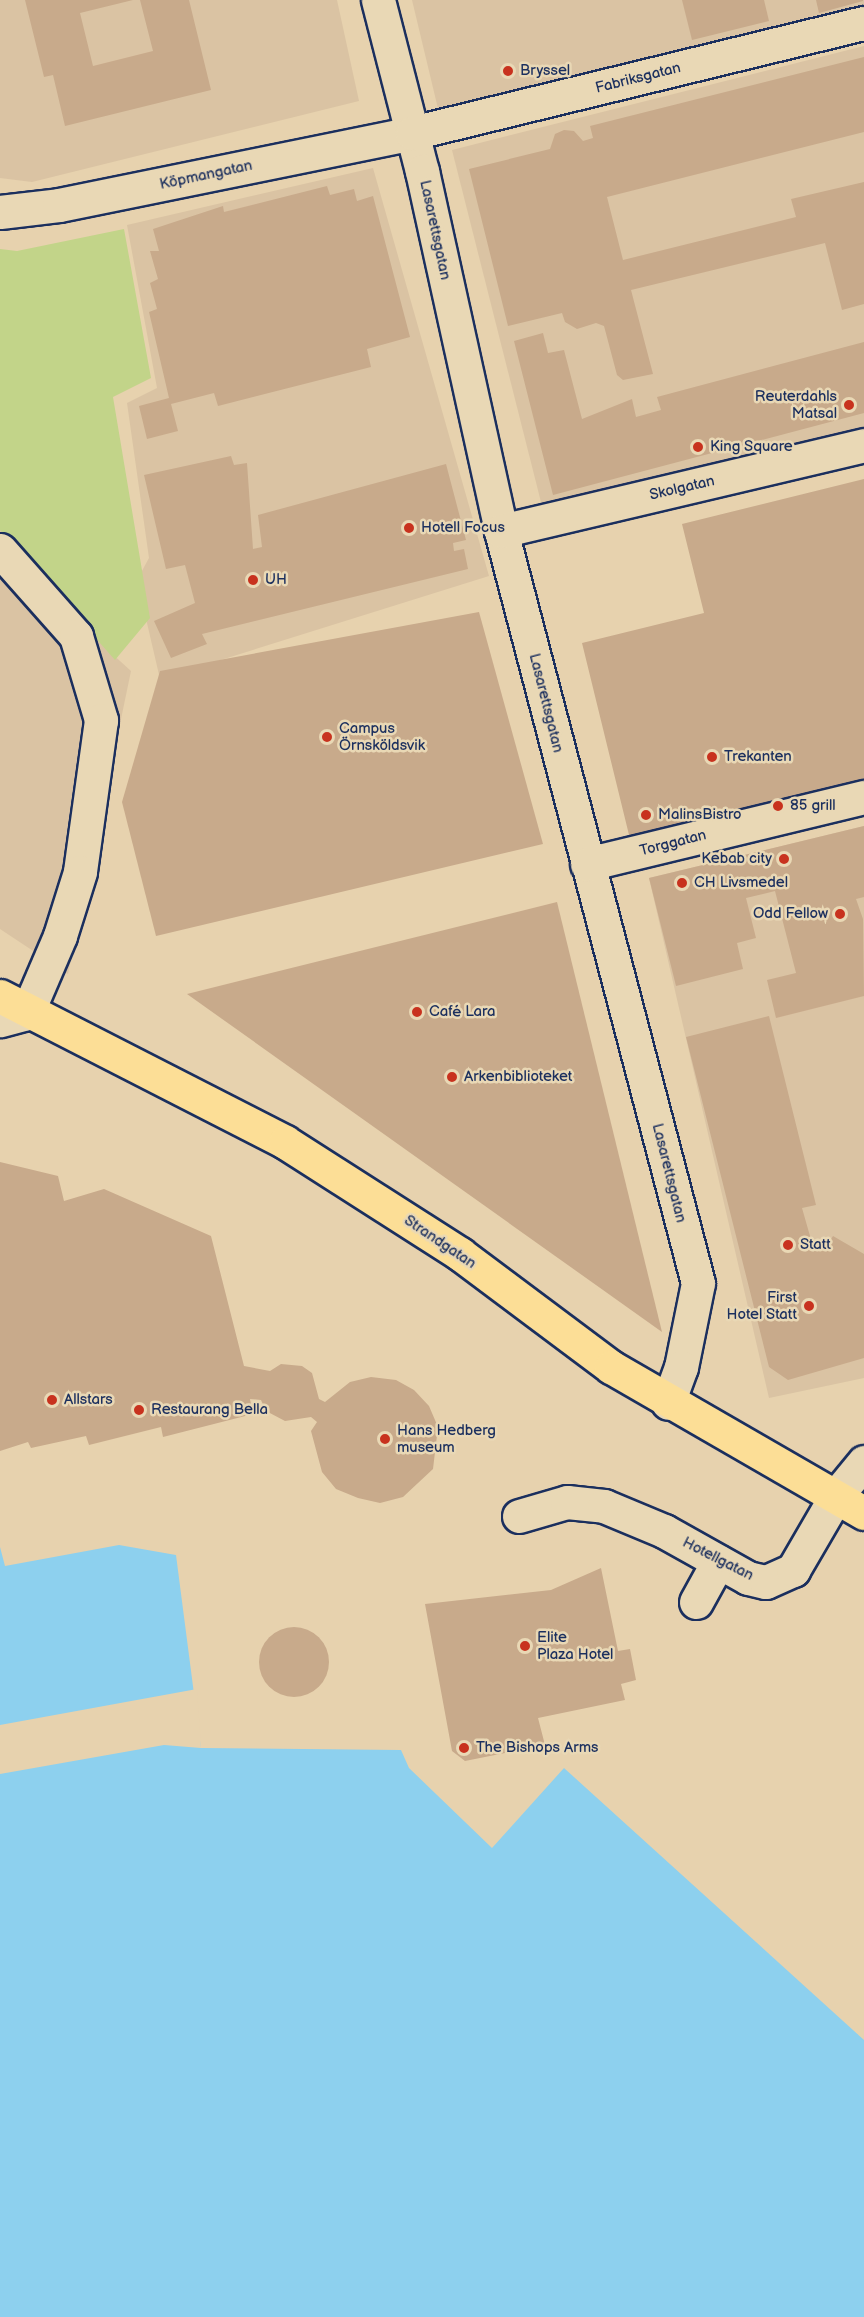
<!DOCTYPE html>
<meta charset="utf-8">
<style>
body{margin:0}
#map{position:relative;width:864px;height:2317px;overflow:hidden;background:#e7d2ae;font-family:"Balsamiq Sans",sans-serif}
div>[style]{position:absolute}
.built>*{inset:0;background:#dac3a3}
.green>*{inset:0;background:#c2d489}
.water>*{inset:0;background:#8dd0ee}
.pier>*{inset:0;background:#e7d2ae}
.building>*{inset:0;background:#c8aa8b}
.round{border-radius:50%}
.roads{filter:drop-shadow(2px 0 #1b2f5e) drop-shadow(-2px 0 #1b2f5e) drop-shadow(0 2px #1b2f5e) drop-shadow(0 -2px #1b2f5e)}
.minor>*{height:33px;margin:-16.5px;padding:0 16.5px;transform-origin:16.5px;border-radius:16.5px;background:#e9d8b5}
.major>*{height:33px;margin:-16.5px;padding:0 16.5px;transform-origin:16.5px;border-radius:16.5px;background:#fcde96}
.dots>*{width:16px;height:16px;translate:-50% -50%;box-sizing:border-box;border:3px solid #e9d8b5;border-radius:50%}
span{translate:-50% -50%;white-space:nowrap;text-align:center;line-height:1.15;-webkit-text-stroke:5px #e9d8b5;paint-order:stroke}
.poi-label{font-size:15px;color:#1b2f5e}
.left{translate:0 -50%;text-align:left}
.right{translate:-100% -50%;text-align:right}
.street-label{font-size:15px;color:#1b2f5e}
</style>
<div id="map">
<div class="built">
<div style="clip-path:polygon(0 0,337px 0,359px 101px,32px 182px,0 178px)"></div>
<div style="clip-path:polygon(412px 0,864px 0,864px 15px,440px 117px)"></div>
<div style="clip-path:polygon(864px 46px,864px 433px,544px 514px,452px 150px)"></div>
<div style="clip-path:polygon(373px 168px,489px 576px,160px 679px,137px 580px,149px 558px,127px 403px,157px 388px,127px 225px)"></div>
<div style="clip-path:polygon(0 510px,109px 651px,131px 671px,68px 974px,0 929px)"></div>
<div style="clip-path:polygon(864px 826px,864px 1378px,769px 1398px,649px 878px)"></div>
</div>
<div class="green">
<div style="clip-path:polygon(124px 229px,151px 378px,113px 397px,150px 618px,115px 660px,0 530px,0 249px,17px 251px)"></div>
</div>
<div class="water">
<div style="clip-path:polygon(119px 1545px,176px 1555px,201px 1748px,401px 1750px,409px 1768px,492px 1848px,564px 1768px,864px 2040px,864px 2317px,0 2317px,0 1547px,5px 1566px)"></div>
</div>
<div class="pier">
<div style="clip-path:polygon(197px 1689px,201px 1748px,164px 1745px,0 1774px,0 1725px)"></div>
</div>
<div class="building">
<div style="clip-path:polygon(25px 0,133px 0,80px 13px,93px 66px,153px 51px,140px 0,189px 0,211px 90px,65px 126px,53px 75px,44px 77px)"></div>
<div style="clip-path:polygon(682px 0,764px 0,769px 21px,692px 40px)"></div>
<div style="clip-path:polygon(816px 0,863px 0,863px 1px,819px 13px)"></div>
<div style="clip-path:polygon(864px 57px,864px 132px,607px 197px,623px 260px,796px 217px,791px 199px,864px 182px,864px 304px,842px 310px,825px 243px,631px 290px,653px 374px,623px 380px,617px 375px,604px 326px,596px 323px,577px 329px,565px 322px,562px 313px,508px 326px,469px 169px,550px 149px,555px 134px,564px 130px,574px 131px,583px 141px,593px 138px,590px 126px)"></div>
<div style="clip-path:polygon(327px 186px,330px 195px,354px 189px,357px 201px,373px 196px,410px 337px,367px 349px,371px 367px,218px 406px,214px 393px,171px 404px,178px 431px,147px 439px,139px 406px,169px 398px,149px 312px,157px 309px,150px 283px,158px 279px,150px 251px,159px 251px,153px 229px,223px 206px,224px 212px)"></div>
<div style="clip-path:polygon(543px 333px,548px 353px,564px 350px,582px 419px,632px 399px,636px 417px,661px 410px,657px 397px,864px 342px,864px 413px,553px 495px,514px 341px)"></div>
<div style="clip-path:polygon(231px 456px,234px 465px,247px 463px,253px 549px,262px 547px,258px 515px,446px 464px,466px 540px,453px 543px,454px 551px,464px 549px,468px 569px,202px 634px,207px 644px,171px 658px,154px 621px,195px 603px,185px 565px,166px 569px,144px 475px)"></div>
<div style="clip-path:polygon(864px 479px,864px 781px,630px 839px,582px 643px,704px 613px,682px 524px)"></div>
<div style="clip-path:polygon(479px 612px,543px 844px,156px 936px,122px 802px,160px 671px)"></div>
<div style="clip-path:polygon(864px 826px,864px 897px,856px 899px,863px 919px,864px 996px,776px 1018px,767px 980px,796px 973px,775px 891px,746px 898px,756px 938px,737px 943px,743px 969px,676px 986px,649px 878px)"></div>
<div style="clip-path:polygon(557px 902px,662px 1332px,187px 994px)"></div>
<div style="clip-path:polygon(769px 1016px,816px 1205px,802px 1208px,814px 1250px,826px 1247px,833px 1236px,864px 1254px,864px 1358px,788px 1380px,769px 1367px,686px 1037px)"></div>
<div style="clip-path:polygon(0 1162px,58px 1176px,64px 1201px,104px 1189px,211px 1236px,244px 1366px,270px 1371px,281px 1364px,302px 1366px,312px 1373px,319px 1399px,325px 1402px,350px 1382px,371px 1377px,396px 1380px,414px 1390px,429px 1406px,438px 1427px,433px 1469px,403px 1497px,380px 1503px,358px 1498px,336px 1489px,322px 1472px,311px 1431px,317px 1422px,311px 1417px,285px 1421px,266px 1411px,261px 1400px,250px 1399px,253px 1414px,163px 1437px,161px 1427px,89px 1445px,86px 1436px,31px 1448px,28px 1442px,0 1451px)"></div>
<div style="clip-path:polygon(601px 1568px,618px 1651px,630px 1649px,636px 1680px,621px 1684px,625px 1700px,538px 1718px,545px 1745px,465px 1761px,452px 1751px,425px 1604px,551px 1590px)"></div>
<div class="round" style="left:259px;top:1627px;width:70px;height:70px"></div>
</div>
<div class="roads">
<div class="minor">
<div style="left:378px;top:0;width:177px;rotate:75.6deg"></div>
<div style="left:422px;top:171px;width:369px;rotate:77.6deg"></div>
<div style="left:501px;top:531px;width:777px;rotate:75.32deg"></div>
<div style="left:698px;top:1283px;width:86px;rotate:101.4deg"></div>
<div style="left:681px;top:1367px;width:38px;rotate:110deg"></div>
<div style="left:0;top:212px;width:59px;rotate:-6.8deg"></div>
<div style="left:59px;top:205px;width:360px;rotate:-11.5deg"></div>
<div style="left:412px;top:133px;width:465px;rotate:-13.7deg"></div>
<div style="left:501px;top:531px;width:373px;rotate:-13.3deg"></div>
<div style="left:0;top:550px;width:115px;rotate:48.5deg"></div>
<div style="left:76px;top:636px;width:88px;rotate:73.4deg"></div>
<div style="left:101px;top:720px;width:153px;rotate:97.9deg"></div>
<div style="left:80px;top:872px;width:67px;rotate:107.4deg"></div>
<div style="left:60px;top:936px;width:84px;rotate:113.2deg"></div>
<div style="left:27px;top:1013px;width:28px;rotate:165deg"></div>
<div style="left:587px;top:864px;width:285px;rotate:-13.6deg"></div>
<div style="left:519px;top:1516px;width:50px;rotate:-16.3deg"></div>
<div style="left:567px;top:1502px;width:37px;rotate:6deg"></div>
<div style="left:604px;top:1506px;width:65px;rotate:22.6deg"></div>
<div style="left:664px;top:1531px;width:96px;rotate:29.2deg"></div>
<div style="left:748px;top:1578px;width:18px;rotate:13deg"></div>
<div style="left:766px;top:1582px;width:30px;rotate:-24deg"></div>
<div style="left:793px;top:1570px;width:86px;rotate:-59.8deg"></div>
<div style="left:836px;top:1496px;width:44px;rotate:-50.5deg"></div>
<div style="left:696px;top:1602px;width:46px;rotate:-61.2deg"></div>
</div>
<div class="major">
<div style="left:0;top:996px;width:320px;rotate:27.1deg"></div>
<div style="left:285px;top:1142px;width:208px;rotate:32.6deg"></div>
<div style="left:460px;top:1254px;width:189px;rotate:36.8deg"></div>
<div style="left:611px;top:1367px;width:292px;rotate:30deg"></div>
</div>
</div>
<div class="dots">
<div style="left:508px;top:71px;background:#c8321e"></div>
<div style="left:849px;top:405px;background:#c8321e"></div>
<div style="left:698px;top:447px;background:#c8321e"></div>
<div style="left:409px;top:528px;background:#c8321e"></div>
<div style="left:253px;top:580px;background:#c8321e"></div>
<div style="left:327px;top:737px;background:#c8321e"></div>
<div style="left:712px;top:757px;background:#c8321e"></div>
<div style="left:778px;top:806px;background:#c8321e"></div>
<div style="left:646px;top:815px;background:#c8321e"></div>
<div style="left:784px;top:859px;background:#c8321e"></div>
<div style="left:682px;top:883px;background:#c8321e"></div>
<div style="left:840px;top:914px;background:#c8321e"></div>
<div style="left:417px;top:1012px;background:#c8321e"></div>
<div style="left:452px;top:1077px;background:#c8321e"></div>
<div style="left:788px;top:1245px;background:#c8321e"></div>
<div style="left:809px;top:1306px;background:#c8321e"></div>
<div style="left:52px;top:1400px;background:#c8321e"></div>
<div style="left:139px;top:1410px;background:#c8321e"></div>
<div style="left:385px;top:1439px;background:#c8321e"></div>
<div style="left:525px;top:1646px;background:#c8321e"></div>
<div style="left:464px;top:1748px;background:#c8321e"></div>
</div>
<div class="poi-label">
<span class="left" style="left:520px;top:71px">Bryssel</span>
<span class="right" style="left:837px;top:405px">Reuterdahls<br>Matsal</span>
<span class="left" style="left:710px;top:447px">King Square</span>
<span class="left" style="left:421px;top:528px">Hotell Focus</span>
<span class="left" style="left:265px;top:580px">UH</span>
<span class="left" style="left:339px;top:737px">Campus<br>Örnsköldsvik</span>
<span class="left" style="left:724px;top:757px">Trekanten</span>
<span class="left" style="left:790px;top:806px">85 grill</span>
<span class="left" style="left:658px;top:815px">MalinsBistro</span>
<span class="right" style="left:772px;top:859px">Kebab city</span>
<span class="left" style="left:694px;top:883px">CH Livsmedel</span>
<span class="right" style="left:828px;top:914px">Odd Fellow</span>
<span class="left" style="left:429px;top:1012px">Café Lara</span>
<span class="left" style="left:464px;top:1077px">Arkenbiblioteket</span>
<span class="left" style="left:800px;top:1245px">Statt</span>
<span class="right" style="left:797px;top:1306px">First<br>Hotel Statt</span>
<span class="left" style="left:64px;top:1400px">Allstars</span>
<span class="left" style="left:151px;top:1410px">Restaurang Bella</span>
<span class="left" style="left:397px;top:1439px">Hans Hedberg<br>museum</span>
<span class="left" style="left:537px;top:1646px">Elite<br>Plaza Hotel</span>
<span class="left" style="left:476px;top:1748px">The Bishops Arms</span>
</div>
<div class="street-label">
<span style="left:638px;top:78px;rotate:-14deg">Fabriksgatan</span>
<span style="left:206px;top:175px;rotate:-12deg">Köpmangatan</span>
<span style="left:435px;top:230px;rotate:78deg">Lasarettsgatan</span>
<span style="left:682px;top:488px;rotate:-13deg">Skolgatan</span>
<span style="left:546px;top:703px;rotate:76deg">Lasarettsgatan</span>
<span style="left:673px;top:843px;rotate:-14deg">Torggatan</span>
<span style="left:669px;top:1173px;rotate:76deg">Lasarettsgatan</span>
<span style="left:440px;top:1242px;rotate:34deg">Strandgatan</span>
<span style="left:718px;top:1559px;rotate:27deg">Hotellgatan</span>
</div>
</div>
